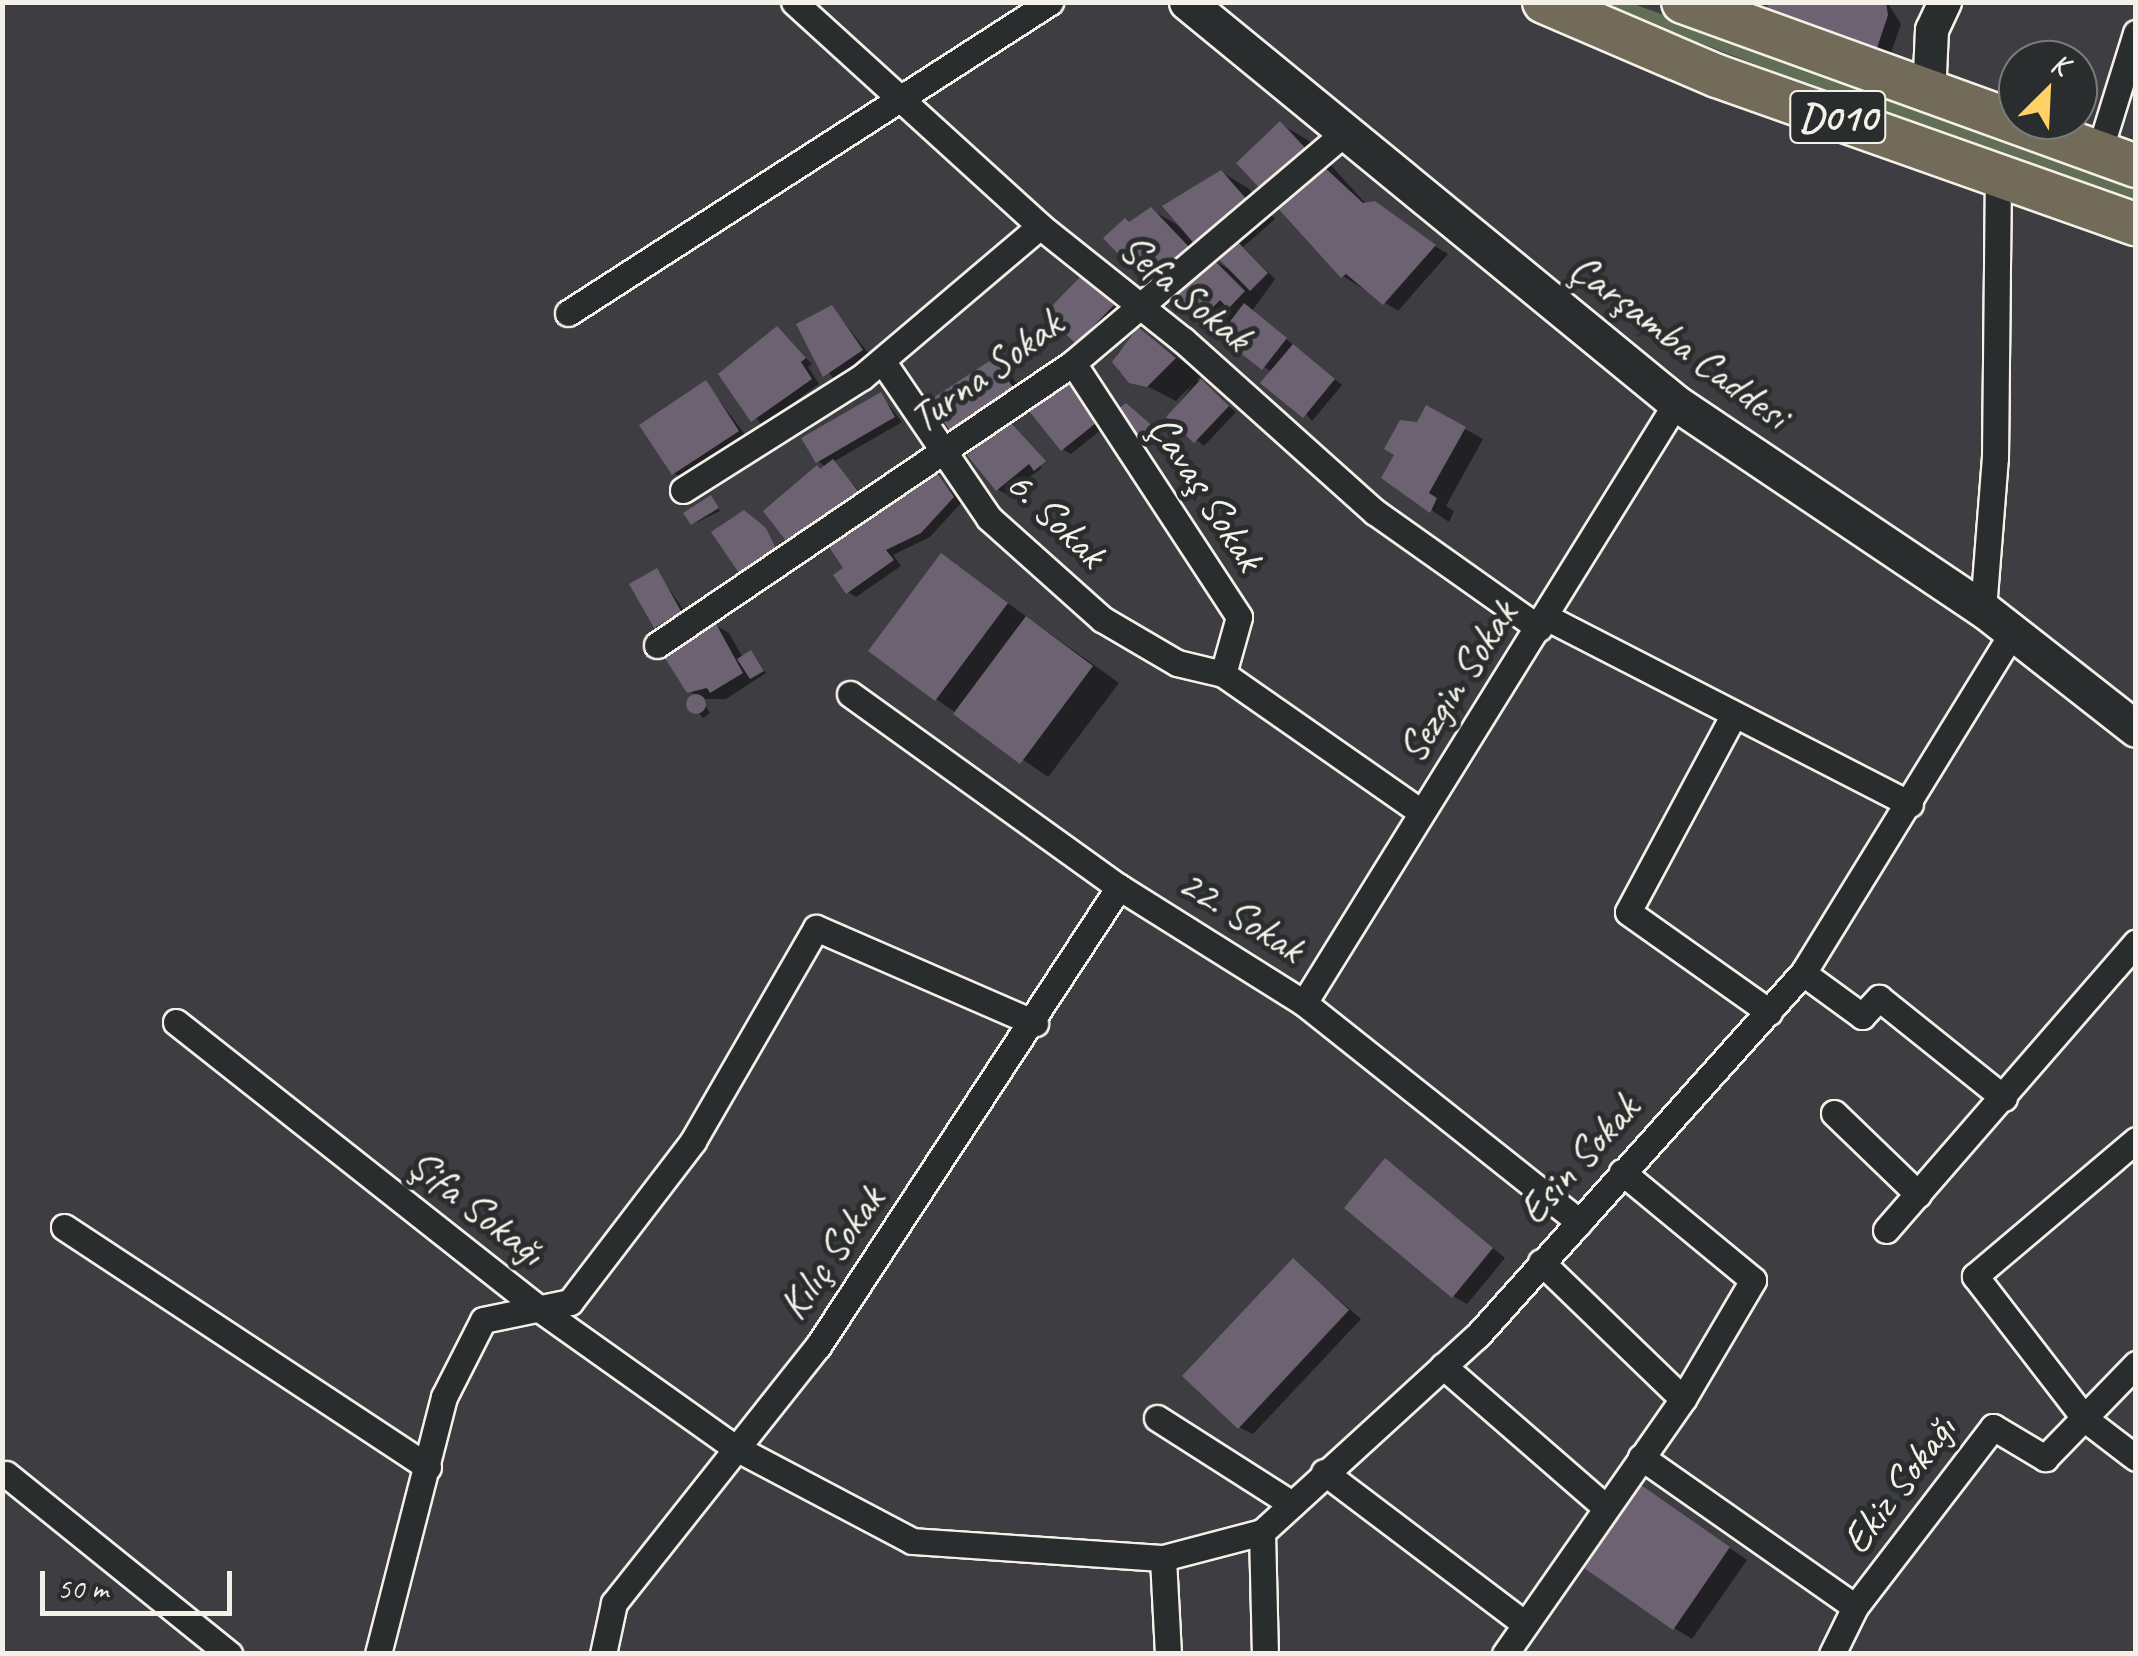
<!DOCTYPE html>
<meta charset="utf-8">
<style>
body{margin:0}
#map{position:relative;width:2138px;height:1656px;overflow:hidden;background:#3e3d42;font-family:Caveat,sans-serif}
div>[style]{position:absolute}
.green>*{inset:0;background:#626e55}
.shadow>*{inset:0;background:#0007}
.building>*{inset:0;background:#6c6272}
.round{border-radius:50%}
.roads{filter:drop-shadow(2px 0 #f4f1e8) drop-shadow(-2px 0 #f4f1e8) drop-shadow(0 2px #f4f1e8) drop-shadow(0 -2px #f4f1e8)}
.minor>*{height:25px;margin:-12.5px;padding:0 12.5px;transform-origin:12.5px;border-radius:12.5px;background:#2a2d2e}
.tertiary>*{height:32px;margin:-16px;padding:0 16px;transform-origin:16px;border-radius:16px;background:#2a2d2e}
.secondary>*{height:35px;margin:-17.5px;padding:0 17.5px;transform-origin:17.5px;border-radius:17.5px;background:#2a2d2e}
.trunk>*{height:42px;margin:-21px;padding:0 21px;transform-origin:21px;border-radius:21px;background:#736b5a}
span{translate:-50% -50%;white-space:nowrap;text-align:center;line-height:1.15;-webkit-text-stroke:10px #2a2d2e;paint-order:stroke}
.shield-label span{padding:2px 8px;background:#2a2d2e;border:2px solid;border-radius:8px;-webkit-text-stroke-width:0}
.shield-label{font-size:40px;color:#f4f1e8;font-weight:700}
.street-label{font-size:42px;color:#f4f1e8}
.frame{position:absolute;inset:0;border:5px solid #f4f1e8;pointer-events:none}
.north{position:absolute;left:1998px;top:40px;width:100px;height:100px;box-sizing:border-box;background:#2a2d2e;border:2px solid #7b7b78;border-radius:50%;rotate:24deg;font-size:28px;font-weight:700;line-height:40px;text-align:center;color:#f4f1e8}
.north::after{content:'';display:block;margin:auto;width:35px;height:45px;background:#ffd166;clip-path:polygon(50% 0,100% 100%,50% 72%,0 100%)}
.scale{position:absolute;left:40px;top:1571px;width:192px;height:45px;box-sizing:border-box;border:5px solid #f4f1e8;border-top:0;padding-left:12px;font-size:30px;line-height:35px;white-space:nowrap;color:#f4f1e8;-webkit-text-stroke:8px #2a2d2e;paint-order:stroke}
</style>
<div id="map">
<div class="green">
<div style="clip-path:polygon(1597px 3px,1631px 3px,2135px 188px,2135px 203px,2015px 165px)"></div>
</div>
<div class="shadow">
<div style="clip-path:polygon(1776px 2px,1887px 2px,1901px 24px,1889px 59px)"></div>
<div style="clip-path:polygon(1280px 124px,1308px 140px,1367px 205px,1448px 254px,1398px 311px,1343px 276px)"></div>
<div style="clip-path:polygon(evenodd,1221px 172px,1248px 188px,1275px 219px,1243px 247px,1275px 279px,1252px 311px,1342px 385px,1312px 421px,1272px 372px,1198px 322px,1151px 210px,1183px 228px,1221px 172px,1219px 257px,1230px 270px,1210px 258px,1219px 257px)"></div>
<div style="clip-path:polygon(1082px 278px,1139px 323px,1105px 358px,1078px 342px)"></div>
<div style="clip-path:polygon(832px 308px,870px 355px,834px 380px,799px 325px)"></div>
<div style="clip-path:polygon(777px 329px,812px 364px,808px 367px,819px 384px,762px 425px,721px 375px)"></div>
<div style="clip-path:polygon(1139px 330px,1202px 375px,1197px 380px,1236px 412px,1204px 446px,1169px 417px,1193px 384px,1176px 401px,1119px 372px,1117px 354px)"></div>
<div style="clip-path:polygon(994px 361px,1007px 369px,1028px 401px,968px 440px)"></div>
<div style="clip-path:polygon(1066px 382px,1103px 428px,1071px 454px,1062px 449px)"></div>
<div style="clip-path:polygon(706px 383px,746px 436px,682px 478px,674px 473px)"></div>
<div style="clip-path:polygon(881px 395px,902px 422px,833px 462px,868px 501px,818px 461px)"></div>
<div style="clip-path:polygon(1427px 408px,1483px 439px,1446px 506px,1454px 511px,1449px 522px,1385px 478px)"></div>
<div style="clip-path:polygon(1011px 429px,1042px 468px,1006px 494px,997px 489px)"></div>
<div style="clip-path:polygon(934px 472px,961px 503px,930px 537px,893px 555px,901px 566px,856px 597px,848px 592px)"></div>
<div style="clip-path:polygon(714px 500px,720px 511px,693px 524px)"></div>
<div style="clip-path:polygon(942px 556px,1119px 683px,1048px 777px,936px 699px)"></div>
<div style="clip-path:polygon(657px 571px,689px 618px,665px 631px,656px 627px)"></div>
<div style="clip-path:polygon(715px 625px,729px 633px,743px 658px,754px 655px,766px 673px,726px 699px,701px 699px,710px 713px,703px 718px,687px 699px,695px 694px,688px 691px)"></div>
<div style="clip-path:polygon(1386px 1161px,1505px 1258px,1467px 1304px,1453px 1296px)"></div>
<div style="clip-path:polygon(1294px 1261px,1361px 1319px,1253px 1434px,1239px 1427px)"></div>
<div style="clip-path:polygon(1660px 1499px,1747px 1560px,1692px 1639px,1674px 1628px)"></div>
</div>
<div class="building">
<div style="clip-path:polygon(1772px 2px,1886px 2px,1888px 15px,1875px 54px,1763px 11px)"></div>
<div style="clip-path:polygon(1280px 121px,1309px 152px,1265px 194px,1236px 163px)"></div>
<div style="clip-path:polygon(1321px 164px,1363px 203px,1375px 201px,1436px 245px,1383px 305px,1346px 274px,1341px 278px,1275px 205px)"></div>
<div style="clip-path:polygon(1221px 170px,1249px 202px,1197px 247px,1162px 206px)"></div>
<div style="clip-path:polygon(1151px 207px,1191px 249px,1150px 287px,1103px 238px,1125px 218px,1129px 222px)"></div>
<div style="clip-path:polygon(1233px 237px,1268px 273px,1250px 291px,1215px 255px)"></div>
<div style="clip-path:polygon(1209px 255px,1245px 291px,1228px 309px,1220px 300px,1197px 324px,1169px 296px)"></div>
<div style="clip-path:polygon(1082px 275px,1114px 305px,1076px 344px,1045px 313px)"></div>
<div style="clip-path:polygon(1244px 303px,1287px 338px,1262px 370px,1219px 336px)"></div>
<div style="clip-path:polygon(832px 305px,863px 350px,823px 377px,796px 324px)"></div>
<div style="clip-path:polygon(777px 326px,806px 358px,801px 362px,812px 379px,751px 422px,718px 374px)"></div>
<div style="clip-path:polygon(1138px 327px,1176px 358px,1147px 387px,1129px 383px,1112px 362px)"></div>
<div style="clip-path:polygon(1293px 344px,1335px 379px,1303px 418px,1260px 383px)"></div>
<div style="clip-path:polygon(994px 358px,1016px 392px,952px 434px,930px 400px)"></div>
<div style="clip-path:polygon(1066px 379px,1096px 423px,1061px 451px,1029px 411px)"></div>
<div style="clip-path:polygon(1201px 379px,1229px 406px,1194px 443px,1166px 417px)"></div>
<div style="clip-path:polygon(706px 380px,739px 431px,672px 475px,639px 425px)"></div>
<div style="clip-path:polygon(881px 392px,895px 417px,816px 463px,801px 438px)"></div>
<div style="clip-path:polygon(1126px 403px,1156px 429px,1144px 443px,1119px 408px)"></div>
<div style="clip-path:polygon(1426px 405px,1466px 427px,1429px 493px,1437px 498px,1430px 513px,1381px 478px,1394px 455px,1384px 449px,1400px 420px,1417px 422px)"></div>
<div style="clip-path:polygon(1010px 422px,1046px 461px,1034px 471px,1029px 464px,996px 491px,967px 455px)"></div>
<div style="clip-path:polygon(833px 459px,861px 495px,790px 546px,763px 511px,817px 465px,820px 469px)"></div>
<div style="clip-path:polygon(934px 469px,954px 497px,921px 533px,886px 550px,894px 560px,846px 594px,833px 575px,843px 568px,827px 544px)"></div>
<div style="clip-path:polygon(711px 495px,719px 508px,691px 525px,683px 513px)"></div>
<div style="clip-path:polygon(744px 510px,766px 528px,779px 555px,743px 579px,711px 532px)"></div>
<div style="clip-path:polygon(941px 553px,1008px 603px,935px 701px,868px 651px)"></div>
<div style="clip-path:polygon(657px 568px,682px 613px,654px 628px,629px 584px)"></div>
<div style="clip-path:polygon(1026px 616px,1093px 666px,1020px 764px,953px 714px)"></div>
<div style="clip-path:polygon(715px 622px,743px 673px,710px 693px,707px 688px,687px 693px,663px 655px)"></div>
<div style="clip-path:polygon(751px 650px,764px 671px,750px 679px,737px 659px)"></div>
<div class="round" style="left:686px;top:694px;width:20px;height:20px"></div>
<div style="clip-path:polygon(1385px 1158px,1493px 1248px,1452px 1298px,1344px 1208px)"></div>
<div style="clip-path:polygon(1293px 1258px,1349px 1310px,1238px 1429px,1182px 1376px)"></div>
<div style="clip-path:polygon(1641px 1485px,1730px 1547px,1673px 1630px,1584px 1568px)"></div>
</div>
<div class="roads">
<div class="minor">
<div style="left:794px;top:2px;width:333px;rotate:42.3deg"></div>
<div style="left:1040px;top:226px;width:183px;rotate:38.6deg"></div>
<div style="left:1183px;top:340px;width:258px;rotate:41.9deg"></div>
<div style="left:1375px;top:512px;width:201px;rotate:35.3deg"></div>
<div style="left:2098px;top:155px;width:128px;rotate:-72.7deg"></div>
<div style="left:568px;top:313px;width:574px;rotate:-32.83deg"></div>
<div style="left:883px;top:362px;width:189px;rotate:55.8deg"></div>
<div style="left:989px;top:518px;width:152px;rotate:41.8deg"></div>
<div style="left:1102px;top:619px;width:87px;rotate:30.4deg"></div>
<div style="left:1177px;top:663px;width:47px;rotate:13.4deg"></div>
<div style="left:1073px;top:363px;width:303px;rotate:56.8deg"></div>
<div style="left:1239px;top:617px;width:59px;rotate:105.7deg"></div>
<div style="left:1223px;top:674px;width:241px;rotate:34.9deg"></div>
<div style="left:683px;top:490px;width:212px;rotate:-32.3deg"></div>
<div style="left:862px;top:377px;width:233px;rotate:-40.3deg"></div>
<div style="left:1983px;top:609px;width:151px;rotate:-85.5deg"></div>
<div style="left:1995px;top:458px;width:287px;rotate:-89.4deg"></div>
<div style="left:1548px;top:618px;width:407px;rotate:27.2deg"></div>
<div style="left:657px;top:645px;width:503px;rotate:-34.13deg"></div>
<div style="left:1073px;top:363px;width:353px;rotate:-40.3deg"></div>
<div style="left:850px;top:694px;width:331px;rotate:35.7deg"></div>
<div style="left:1119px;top:887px;width:218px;rotate:32.1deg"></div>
<div style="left:1304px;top:1003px;width:352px;rotate:38.5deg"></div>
<div style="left:1733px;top:716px;width:222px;rotate:118.2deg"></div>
<div style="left:1628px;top:912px;width:173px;rotate:35.3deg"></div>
<div style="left:1803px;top:973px;width:73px;rotate:36.1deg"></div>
<div style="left:1862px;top:1016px;width:25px;rotate:-47deg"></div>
<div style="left:1879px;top:998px;width:160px;rotate:38.7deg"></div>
<div style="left:1304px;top:1003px;width:706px;rotate:-58.2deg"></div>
<div style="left:176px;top:1022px;width:456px;rotate:38.3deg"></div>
<div style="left:534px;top:1305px;width:245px;rotate:35.4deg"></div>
<div style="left:734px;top:1447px;width:201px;rotate:27.8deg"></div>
<div style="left:912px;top:1541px;width:252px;rotate:3.9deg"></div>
<div style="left:1834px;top:1113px;width:117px;rotate:44deg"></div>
<div style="left:2136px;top:1140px;width:211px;rotate:139.8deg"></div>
<div style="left:1975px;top:1276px;width:180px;rotate:52.4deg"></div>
<div style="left:2085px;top:1419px;width:64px;rotate:37.4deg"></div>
<div style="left:64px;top:1227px;width:436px;rotate:33.4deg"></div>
<div style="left:1886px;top:1230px;width:381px;rotate:-49deg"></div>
<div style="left:1541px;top:1262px;width:197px;rotate:44deg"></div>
<div style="left:1443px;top:1366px;width:215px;rotate:41deg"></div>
<div style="left:1157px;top:1418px;width:160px;rotate:32.5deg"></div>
<div style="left:1641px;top:1457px;width:261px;rotate:35deg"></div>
<div style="left:1324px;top:1472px;width:248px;rotate:37.1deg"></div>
<div style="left:6px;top:1474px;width:287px;rotate:38.9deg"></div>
<div style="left:1262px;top:1532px;width:122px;rotate:88.6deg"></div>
<div style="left:378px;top:1654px;width:265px;rotate:-75.6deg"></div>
<div style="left:444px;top:1397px;width:86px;rotate:-63.1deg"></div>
<div style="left:483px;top:1320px;width:89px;rotate:-11.7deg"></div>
<div style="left:570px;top:1302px;width:203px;rotate:-52.6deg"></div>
<div style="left:693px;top:1141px;width:246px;rotate:-60deg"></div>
<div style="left:816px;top:928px;width:239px;rotate:23.5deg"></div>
<div style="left:603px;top:1654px;width:52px;rotate:-77.8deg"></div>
<div style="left:614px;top:1603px;width:328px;rotate:-51.6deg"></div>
<div style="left:818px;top:1346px;width:549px;rotate:-56.74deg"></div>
<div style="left:1168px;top:1654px;width:96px;rotate:-93deg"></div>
<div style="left:1163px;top:1558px;width:102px;rotate:-14.7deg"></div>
<div style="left:1262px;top:1532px;width:291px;rotate:-42.4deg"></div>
<div style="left:1477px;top:1336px;width:488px;rotate:-48.1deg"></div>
<div style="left:1803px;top:973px;width:399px;rotate:-58.4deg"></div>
<div style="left:1505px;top:1654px;width:311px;rotate:-55.1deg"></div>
<div style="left:1683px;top:1399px;width:138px;rotate:-59.5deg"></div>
<div style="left:1753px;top:1280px;width:170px;rotate:-140.5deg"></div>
<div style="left:1832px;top:1654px;width:52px;rotate:-63.9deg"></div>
<div style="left:1855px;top:1607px;width:227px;rotate:-52.5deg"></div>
<div style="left:1993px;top:1427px;width:61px;rotate:30.8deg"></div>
<div style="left:2045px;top:1458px;width:131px;rotate:-45.9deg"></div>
</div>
<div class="tertiary">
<div style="left:1929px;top:96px;width:66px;rotate:-87.4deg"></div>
<div style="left:1932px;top:30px;width:31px;rotate:-65deg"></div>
</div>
<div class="secondary">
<div style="left:1187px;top:2px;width:632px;rotate:39.35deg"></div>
<div style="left:1676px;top:403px;width:370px;rotate:33.9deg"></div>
<div style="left:1983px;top:609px;width:194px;rotate:38.1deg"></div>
</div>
<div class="trunk">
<div style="left:1544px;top:2px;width:188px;rotate:23.2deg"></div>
<div style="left:1717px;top:76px;width:444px;rotate:19.5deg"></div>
<div style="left:1683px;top:2px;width:482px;rotate:19.9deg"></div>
</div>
</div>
<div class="shield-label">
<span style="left:1838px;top:117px">D010</span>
</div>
<div class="street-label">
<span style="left:1185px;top:293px;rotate:40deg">Sefa Sokak</span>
<span style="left:1679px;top:342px;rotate:37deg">Çarşamba Caddesi</span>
<span style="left:986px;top:372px;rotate:-36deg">Turna Sokak</span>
<span style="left:1206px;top:493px;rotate:57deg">Çavaş Sokak</span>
<span style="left:1056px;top:519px;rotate:44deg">6. Sokak</span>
<span style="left:1458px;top:682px;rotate:-57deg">Sezgin Sokak</span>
<span style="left:1241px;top:916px;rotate:32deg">22. Sokak</span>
<span style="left:1579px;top:1160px;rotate:-48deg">Esin Sokak</span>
<span style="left:476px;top:1208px;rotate:38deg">Şifa Sokağı</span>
<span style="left:832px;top:1253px;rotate:-55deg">Kılıç Sokak</span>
<span style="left:1899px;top:1485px;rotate:-53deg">Ekiz Sokağı</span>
</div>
<div class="frame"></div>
<div class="north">K</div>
<div class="scale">50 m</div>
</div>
